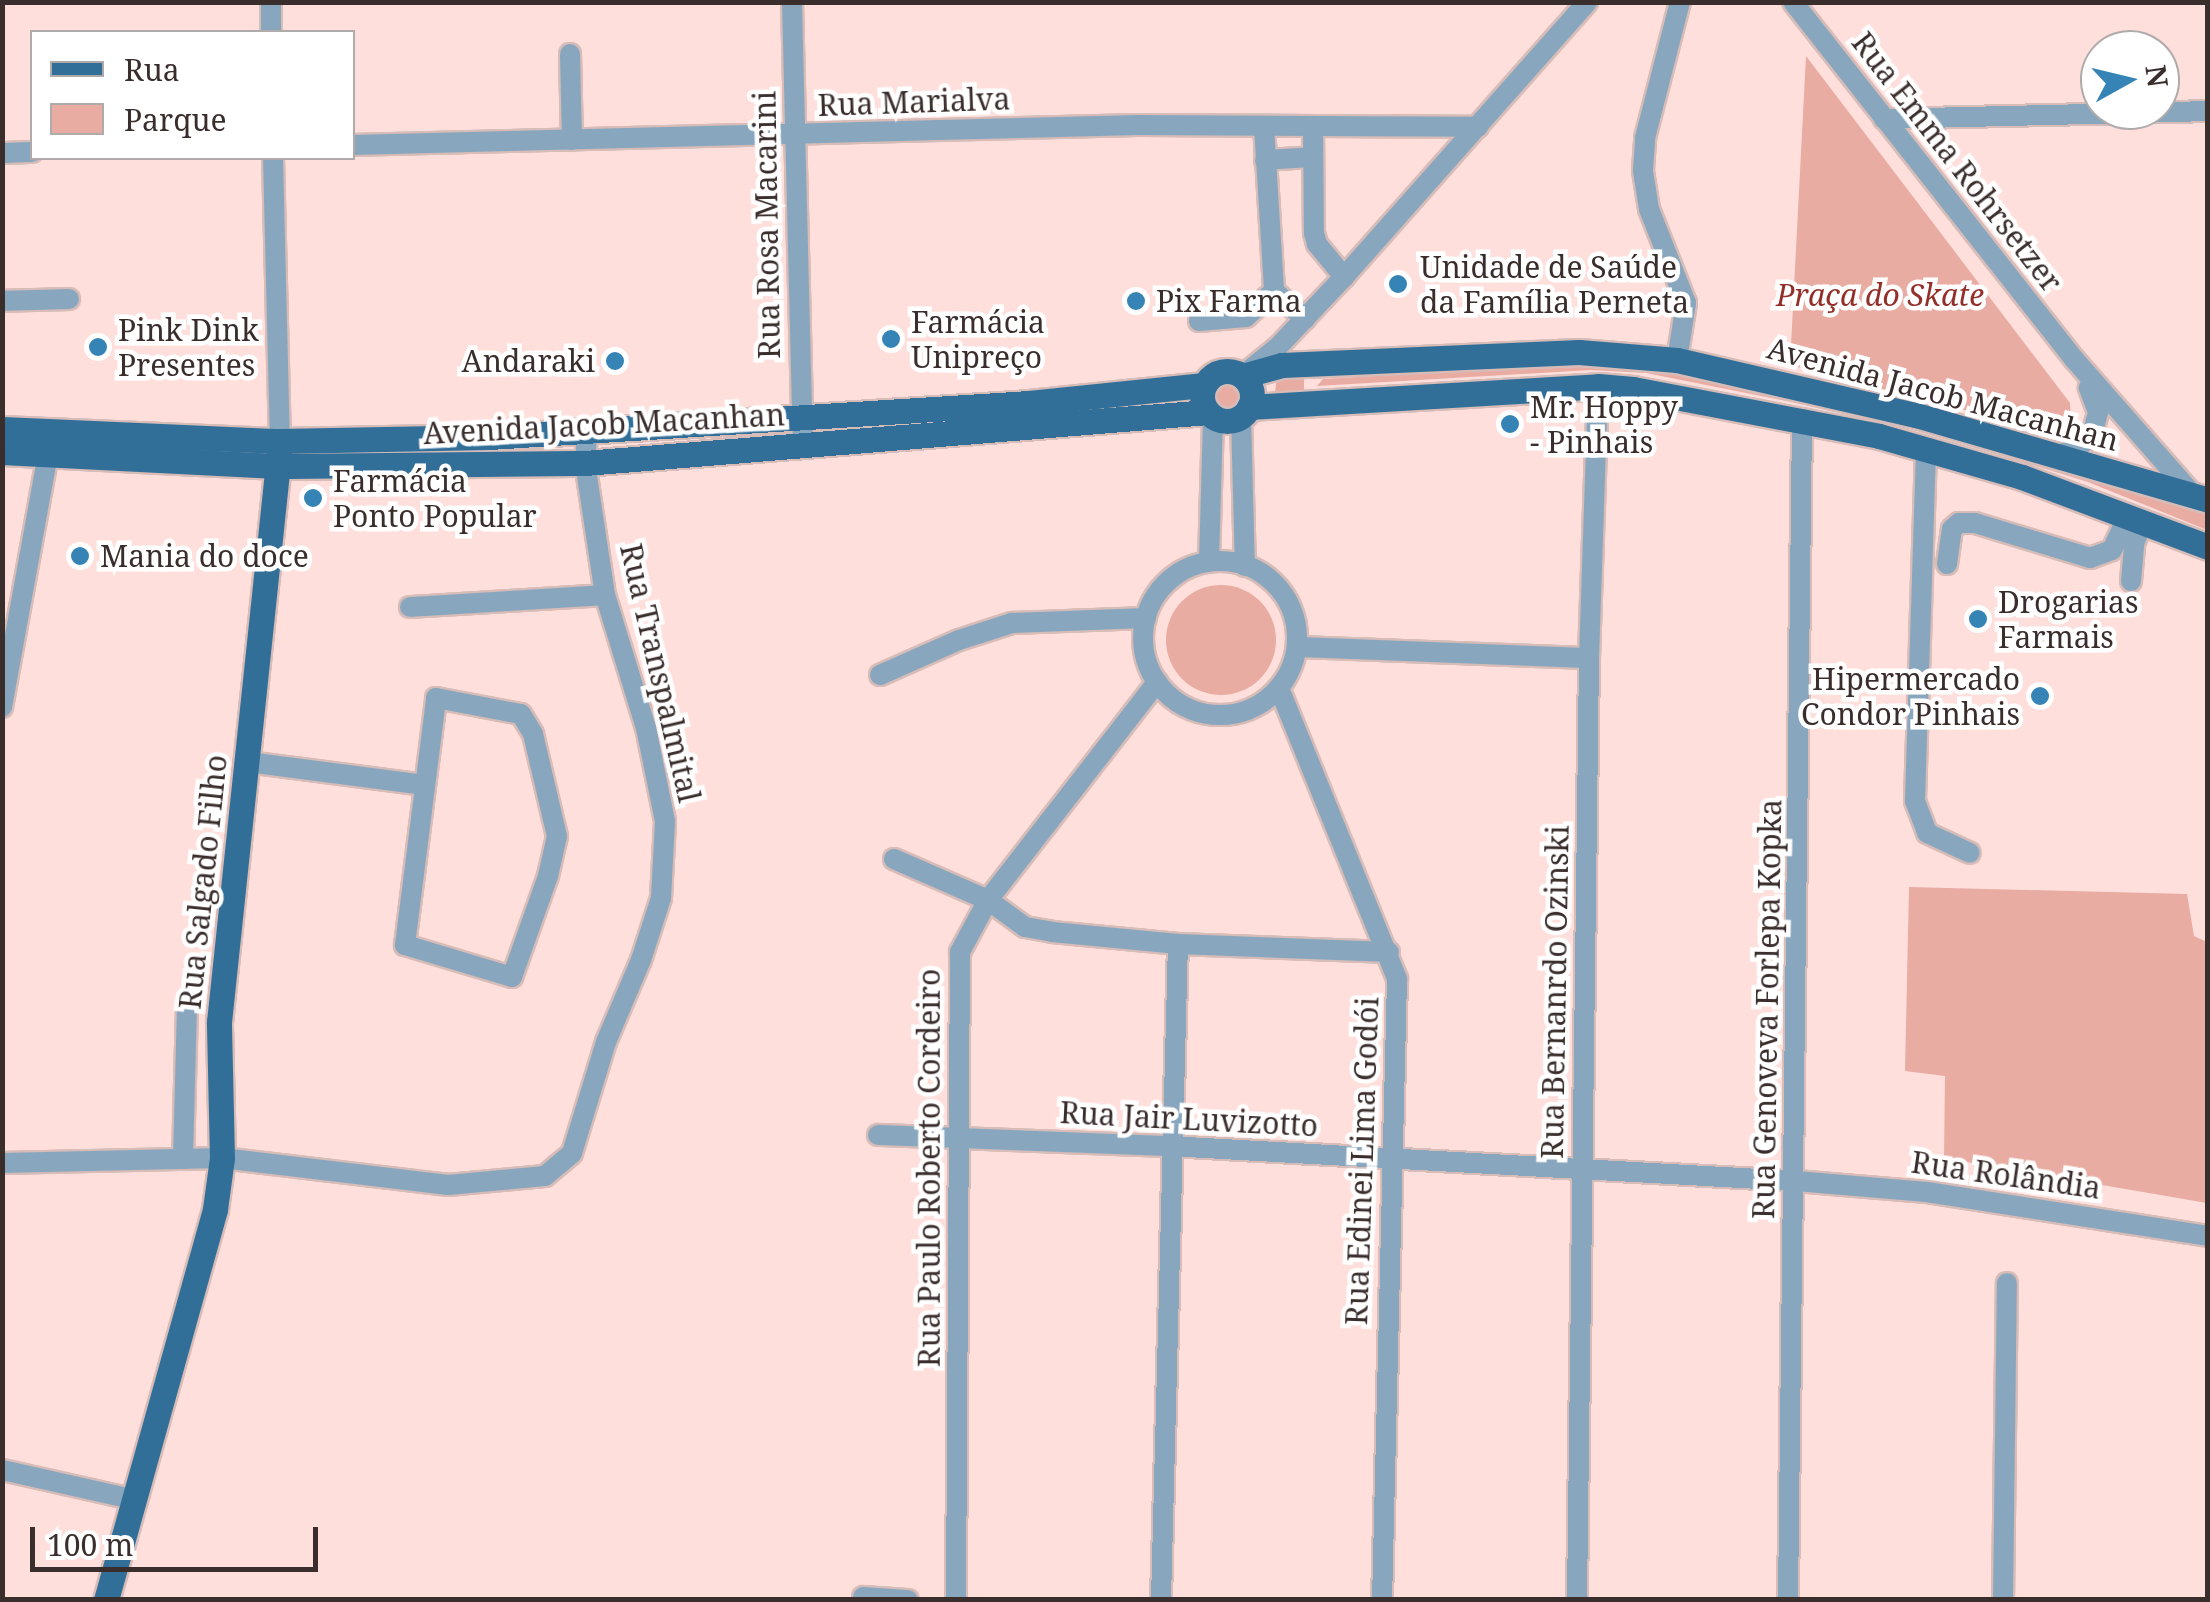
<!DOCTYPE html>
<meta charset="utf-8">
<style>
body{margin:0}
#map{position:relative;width:2210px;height:1602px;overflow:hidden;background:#fedfdb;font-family:"Noto Serif",serif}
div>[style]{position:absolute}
.green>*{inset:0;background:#e9aca3}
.round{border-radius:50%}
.roads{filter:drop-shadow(2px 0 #d7bcb8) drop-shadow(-2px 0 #d7bcb8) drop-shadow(0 2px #d7bcb8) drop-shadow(0 -2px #d7bcb8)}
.minor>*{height:20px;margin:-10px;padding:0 10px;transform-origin:10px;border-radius:10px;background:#88a7be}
.minor>.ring{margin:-10px;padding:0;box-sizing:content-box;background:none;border:20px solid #88a7be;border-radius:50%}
.major>*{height:25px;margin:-12.5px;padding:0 12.5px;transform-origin:12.5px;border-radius:12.5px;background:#316f99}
.major>.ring{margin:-12.5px;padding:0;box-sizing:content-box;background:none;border:25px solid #316f99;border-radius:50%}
.dots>*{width:28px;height:28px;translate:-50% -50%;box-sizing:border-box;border:5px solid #fff;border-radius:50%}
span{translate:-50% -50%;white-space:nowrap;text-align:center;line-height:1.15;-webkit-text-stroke:9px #fff;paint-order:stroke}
.street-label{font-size:30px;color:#3a2e2d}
.poi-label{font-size:30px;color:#3a2e2d}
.left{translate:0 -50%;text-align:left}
.right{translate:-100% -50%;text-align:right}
.park-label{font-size:30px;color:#942e28;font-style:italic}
.frame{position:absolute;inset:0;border:5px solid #3a2e2d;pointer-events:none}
.legend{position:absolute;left:30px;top:30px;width:325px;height:130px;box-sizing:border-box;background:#fff;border:2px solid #b0abab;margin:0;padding:12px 18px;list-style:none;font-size:30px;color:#3a2e2d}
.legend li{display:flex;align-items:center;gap:20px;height:50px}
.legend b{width:50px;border:2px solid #b0abab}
.north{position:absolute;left:2080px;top:30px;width:100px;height:100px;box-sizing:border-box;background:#fff;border:2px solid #b0abab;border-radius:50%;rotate:82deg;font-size:28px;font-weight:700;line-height:40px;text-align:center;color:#3a2e2d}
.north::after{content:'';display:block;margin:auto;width:35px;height:45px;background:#3683b6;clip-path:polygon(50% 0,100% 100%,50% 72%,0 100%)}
.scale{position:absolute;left:30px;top:1527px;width:288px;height:45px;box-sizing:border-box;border:5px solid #3a2e2d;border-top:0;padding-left:12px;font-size:30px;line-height:35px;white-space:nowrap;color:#3a2e2d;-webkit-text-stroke:8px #fff;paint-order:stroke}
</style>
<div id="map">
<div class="green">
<div style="clip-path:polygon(1806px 56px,2070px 403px,2071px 423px,2057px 434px,1790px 365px)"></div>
<div style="clip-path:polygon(1624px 362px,1833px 401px,2207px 512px,2207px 530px,2088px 482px,1892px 422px,1646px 373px,1591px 370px,1317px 386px,1323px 379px)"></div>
<div style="clip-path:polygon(1277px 375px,1304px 376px,1304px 391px,1275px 393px)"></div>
<div class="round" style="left:1214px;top:382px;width:28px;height:28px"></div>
<div class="round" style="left:1166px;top:585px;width:110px;height:110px"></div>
<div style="clip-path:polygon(1909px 887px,2187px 894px,2194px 936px,2207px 942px,2207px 1203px,1944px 1158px,1945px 1076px,1905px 1071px)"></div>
</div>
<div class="roads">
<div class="minor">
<div style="left:271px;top:2px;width:30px;rotate:90deg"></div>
<div style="left:792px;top:2px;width:444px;rotate:88.6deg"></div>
<div style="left:1793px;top:2px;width:454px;rotate:51.8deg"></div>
<div style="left:2074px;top:359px;width:184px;rotate:48.8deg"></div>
<div style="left:570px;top:54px;width:86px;rotate:88.7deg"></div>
<div style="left:1884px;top:119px;width:324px;rotate:-1.4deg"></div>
<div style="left:1264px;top:126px;width:165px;rotate:86.5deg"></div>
<div style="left:1274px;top:291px;width:42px;rotate:42.1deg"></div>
<div style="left:1313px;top:126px;width:107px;rotate:89.5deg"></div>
<div style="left:1314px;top:233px;width:11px;rotate:75deg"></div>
<div style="left:1317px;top:244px;width:43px;rotate:50.7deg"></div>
<div style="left:352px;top:145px;width:786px;rotate:-1.46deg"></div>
<div style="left:1138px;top:125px;width:340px;rotate:0.3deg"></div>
<div style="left:2px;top:153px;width:30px;rotate:-2deg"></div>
<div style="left:273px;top:158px;width:283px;rotate:88.6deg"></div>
<div style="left:1265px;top:160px;width:48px;rotate:-3.6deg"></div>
<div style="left:2px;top:301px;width:67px;rotate:-1.7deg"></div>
<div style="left:1199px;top:321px;width:47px;rotate:-4.9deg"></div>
<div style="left:1246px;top:317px;width:38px;rotate:-43deg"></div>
<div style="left:1677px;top:360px;width:58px;rotate:-81deg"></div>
<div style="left:1686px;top:303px;width:101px;rotate:-111.5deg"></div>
<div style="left:1649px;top:209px;width:39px;rotate:-99deg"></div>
<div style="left:1643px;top:170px;width:32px;rotate:-86deg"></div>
<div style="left:1645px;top:138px;width:140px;rotate:-75.6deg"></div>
<div style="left:1247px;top:372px;width:38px;rotate:-39deg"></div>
<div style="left:1277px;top:348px;width:98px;rotate:-46.7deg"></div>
<div style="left:1344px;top:277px;width:367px;rotate:-48.5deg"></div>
<div style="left:1241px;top:417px;width:149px;rotate:88.5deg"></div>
<div style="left:1926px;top:450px;width:351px;rotate:91.8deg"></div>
<div style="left:1915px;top:801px;width:34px;rotate:69deg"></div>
<div style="left:1927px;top:833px;width:47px;rotate:24.9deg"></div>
<div style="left:2053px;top:457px;width:24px;rotate:-19deg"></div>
<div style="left:2076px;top:449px;width:21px;rotate:-41deg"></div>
<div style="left:2092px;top:435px;width:24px;rotate:-75deg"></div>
<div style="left:2098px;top:412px;width:26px;rotate:-111deg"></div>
<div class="ring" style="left:1143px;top:561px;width:134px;height:134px"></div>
<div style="left:1209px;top:562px;width:145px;rotate:-88.4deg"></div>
<div style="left:1947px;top:564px;width:35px;rotate:-82deg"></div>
<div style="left:1952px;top:529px;width:9px;rotate:-41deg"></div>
<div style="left:1959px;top:523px;width:16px"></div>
<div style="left:1975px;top:523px;width:120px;rotate:16.9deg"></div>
<div style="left:2090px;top:558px;width:23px;rotate:-20deg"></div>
<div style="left:2112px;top:550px;width:38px;rotate:-65deg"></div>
<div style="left:2131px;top:581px;width:37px;rotate:-85deg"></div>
<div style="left:2134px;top:544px;width:25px;rotate:-69deg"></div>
<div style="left:410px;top:607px;width:195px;rotate:-3.5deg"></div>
<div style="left:1297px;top:647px;width:292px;rotate:2.2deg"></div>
<div style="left:880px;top:675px;width:86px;rotate:-23.9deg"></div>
<div style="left:959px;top:640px;width:56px;rotate:-17.8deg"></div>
<div style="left:1012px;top:623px;width:134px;rotate:-2.1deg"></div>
<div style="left:1279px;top:688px;width:314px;rotate:67.9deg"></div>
<div style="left:1397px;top:979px;width:621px;rotate:91.38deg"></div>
<div style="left:436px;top:698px;width:86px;rotate:10.7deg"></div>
<div style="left:521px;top:714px;width:23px;rotate:59deg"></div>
<div style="left:533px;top:734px;width:105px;rotate:76.8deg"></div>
<div style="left:557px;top:836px;width:41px;rotate:102.7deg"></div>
<div style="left:548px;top:876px;width:107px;rotate:109.6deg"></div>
<div style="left:512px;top:977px;width:112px;rotate:-163.3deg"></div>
<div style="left:405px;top:945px;width:249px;rotate:-82.8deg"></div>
<div style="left:2px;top:707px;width:258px;rotate:-79.7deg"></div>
<div style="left:248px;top:762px;width:178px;rotate:7.4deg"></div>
<div style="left:894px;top:859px;width:103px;rotate:23.6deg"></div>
<div style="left:988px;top:900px;width:46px;rotate:36.1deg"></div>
<div style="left:1025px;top:927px;width:27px;rotate:10deg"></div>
<div style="left:1052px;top:932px;width:127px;rotate:5.4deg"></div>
<div style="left:1178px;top:944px;width:211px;rotate:2.2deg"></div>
<div style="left:878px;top:1135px;width:291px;rotate:2.2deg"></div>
<div style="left:1169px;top:1146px;width:628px;rotate:3.2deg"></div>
<div style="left:1796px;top:1181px;width:131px;rotate:4.8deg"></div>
<div style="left:1927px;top:1192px;width:284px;rotate:8.9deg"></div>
<div style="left:183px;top:1159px;width:157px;rotate:-88.5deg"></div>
<div style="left:2px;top:1163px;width:220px;rotate:-1.3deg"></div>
<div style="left:222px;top:1158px;width:228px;rotate:6.8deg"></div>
<div style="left:448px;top:1185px;width:97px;rotate:-5.3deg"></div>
<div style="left:545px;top:1176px;width:35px;rotate:-40deg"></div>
<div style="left:572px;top:1153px;width:116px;rotate:-73deg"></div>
<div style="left:606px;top:1042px;width:89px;rotate:-66.9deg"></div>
<div style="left:641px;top:960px;width:65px;rotate:-72.1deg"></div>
<div style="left:661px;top:898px;width:77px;rotate:-87deg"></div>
<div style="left:665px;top:821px;width:95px;rotate:-101.5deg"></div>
<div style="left:646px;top:728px;width:139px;rotate:-107.1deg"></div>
<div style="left:605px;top:595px;width:134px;rotate:-98.6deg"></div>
<div style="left:585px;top:463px;width:32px;rotate:-86deg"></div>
<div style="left:2px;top:1470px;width:133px;rotate:12.6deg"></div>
<div style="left:863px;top:1597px;width:45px;rotate:3.8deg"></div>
<div style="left:956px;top:1600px;width:648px;rotate:-89.65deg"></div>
<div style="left:960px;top:952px;width:59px;rotate:-61.7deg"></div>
<div style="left:988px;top:900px;width:276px;rotate:-52.2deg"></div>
<div style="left:1161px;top:1600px;width:656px;rotate:-88.52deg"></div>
<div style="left:1577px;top:1600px;width:942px;rotate:-89.27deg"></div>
<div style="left:1589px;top:658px;width:272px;rotate:-88.1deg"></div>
<div style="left:1788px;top:1600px;width:1181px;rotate:-89.32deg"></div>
<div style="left:2003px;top:1600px;width:317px;rotate:-89.3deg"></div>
</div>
<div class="major">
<div class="ring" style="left:1202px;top:371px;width:25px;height:25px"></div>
<div style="left:1242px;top:376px;width:41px;rotate:-15.4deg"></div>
<div style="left:1282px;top:365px;width:297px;rotate:-2.5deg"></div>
<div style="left:1579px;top:352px;width:98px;rotate:4.7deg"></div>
<div style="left:1677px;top:360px;width:245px;rotate:13deg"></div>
<div style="left:1916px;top:415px;width:304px;rotate:16.2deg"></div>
<div style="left:1249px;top:407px;width:350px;rotate:-3.4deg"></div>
<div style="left:1598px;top:386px;width:35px;rotate:5deg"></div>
<div style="left:1633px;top:389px;width:250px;rotate:10.8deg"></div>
<div style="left:1879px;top:436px;width:149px;rotate:16deg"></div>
<div style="left:2022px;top:477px;width:199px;rotate:20.6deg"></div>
<div style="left:2px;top:429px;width:278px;rotate:2.5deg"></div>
<div style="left:280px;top:441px;width:209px;rotate:-1.1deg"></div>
<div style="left:489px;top:437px;width:541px;rotate:-3.6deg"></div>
<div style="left:1029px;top:403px;width:176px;rotate:-5.9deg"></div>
<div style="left:2px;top:452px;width:275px;rotate:2.9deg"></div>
<div style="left:277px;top:466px;width:308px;rotate:-0.6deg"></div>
<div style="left:585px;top:463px;width:625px;rotate:-4.68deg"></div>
<div style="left:106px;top:1600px;width:406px;rotate:-74.4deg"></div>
<div style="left:215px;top:1209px;width:51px;rotate:-82.2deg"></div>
<div style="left:222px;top:1158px;width:136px;rotate:-91.3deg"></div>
<div style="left:219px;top:1022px;width:572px;rotate:-83.98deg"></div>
</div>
</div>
<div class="dots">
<div style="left:1398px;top:284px;background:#3683b6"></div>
<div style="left:1136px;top:301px;background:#3683b6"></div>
<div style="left:891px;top:339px;background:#3683b6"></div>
<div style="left:98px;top:347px;background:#3683b6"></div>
<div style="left:615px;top:361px;background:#3683b6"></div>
<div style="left:1510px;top:424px;background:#3683b6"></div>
<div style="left:313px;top:498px;background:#3683b6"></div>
<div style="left:80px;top:556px;background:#3683b6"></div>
<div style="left:1978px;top:619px;background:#3683b6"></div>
<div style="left:2040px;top:696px;background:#3683b6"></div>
</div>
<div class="street-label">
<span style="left:914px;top:102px;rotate:-2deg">Rua Marialva</span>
<span style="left:1957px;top:162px;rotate:52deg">Rua Emma Rohrsetzer</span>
<span style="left:767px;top:225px;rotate:-91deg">Rua Rosa Macarini</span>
<span style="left:1943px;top:394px;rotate:15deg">Avenida Jacob Macanhan</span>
<span style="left:604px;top:424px;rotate:-3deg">Avenida Jacob Macanhan</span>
<span style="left:660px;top:673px;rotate:77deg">Rua Transpalmital</span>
<span style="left:203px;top:882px;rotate:-84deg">Rua Salgado Filho</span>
<span style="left:1555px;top:992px;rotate:-89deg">Rua Bernanrdo Ozinski</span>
<span style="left:1767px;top:1009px;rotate:-89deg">Rua Genoveva Forlepa Kopka</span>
<span style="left:1189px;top:1119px;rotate:3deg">Rua Jair Luvizotto</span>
<span style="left:1362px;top:1161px;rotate:-88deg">Rua Edinei Lima Godói</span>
<span style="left:929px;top:1168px;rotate:-90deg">Rua Paulo Roberto Cordeiro</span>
<span style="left:2006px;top:1175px;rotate:8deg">Rua Rolândia</span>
</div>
<div class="poi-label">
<span class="left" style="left:1420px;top:284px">Unidade de Saúde<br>da Família Perneta</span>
<span class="left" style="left:1156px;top:301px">Pix Farma</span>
<span class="left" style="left:911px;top:339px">Farmácia<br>Unipreço</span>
<span class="left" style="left:118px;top:347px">Pink Dink<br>Presentes</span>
<span class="right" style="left:595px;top:361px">Andaraki</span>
<span class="left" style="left:1530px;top:424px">Mr. Hoppy<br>- Pinhais</span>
<span class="left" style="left:333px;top:498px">Farmácia<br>Ponto Popular</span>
<span class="left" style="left:100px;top:556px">Mania do doce</span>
<span class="left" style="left:1998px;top:619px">Drogarias<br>Farmais</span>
<span class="right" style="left:2020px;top:696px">Hipermercado<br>Condor Pinhais</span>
</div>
<div class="park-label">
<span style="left:1880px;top:295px">Praça do Skate</span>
</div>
<div class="frame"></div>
<ul class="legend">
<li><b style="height:12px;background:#316f99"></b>Rua</li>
<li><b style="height:28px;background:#e9aca3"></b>Parque</li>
</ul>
<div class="north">N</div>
<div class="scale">100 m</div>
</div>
